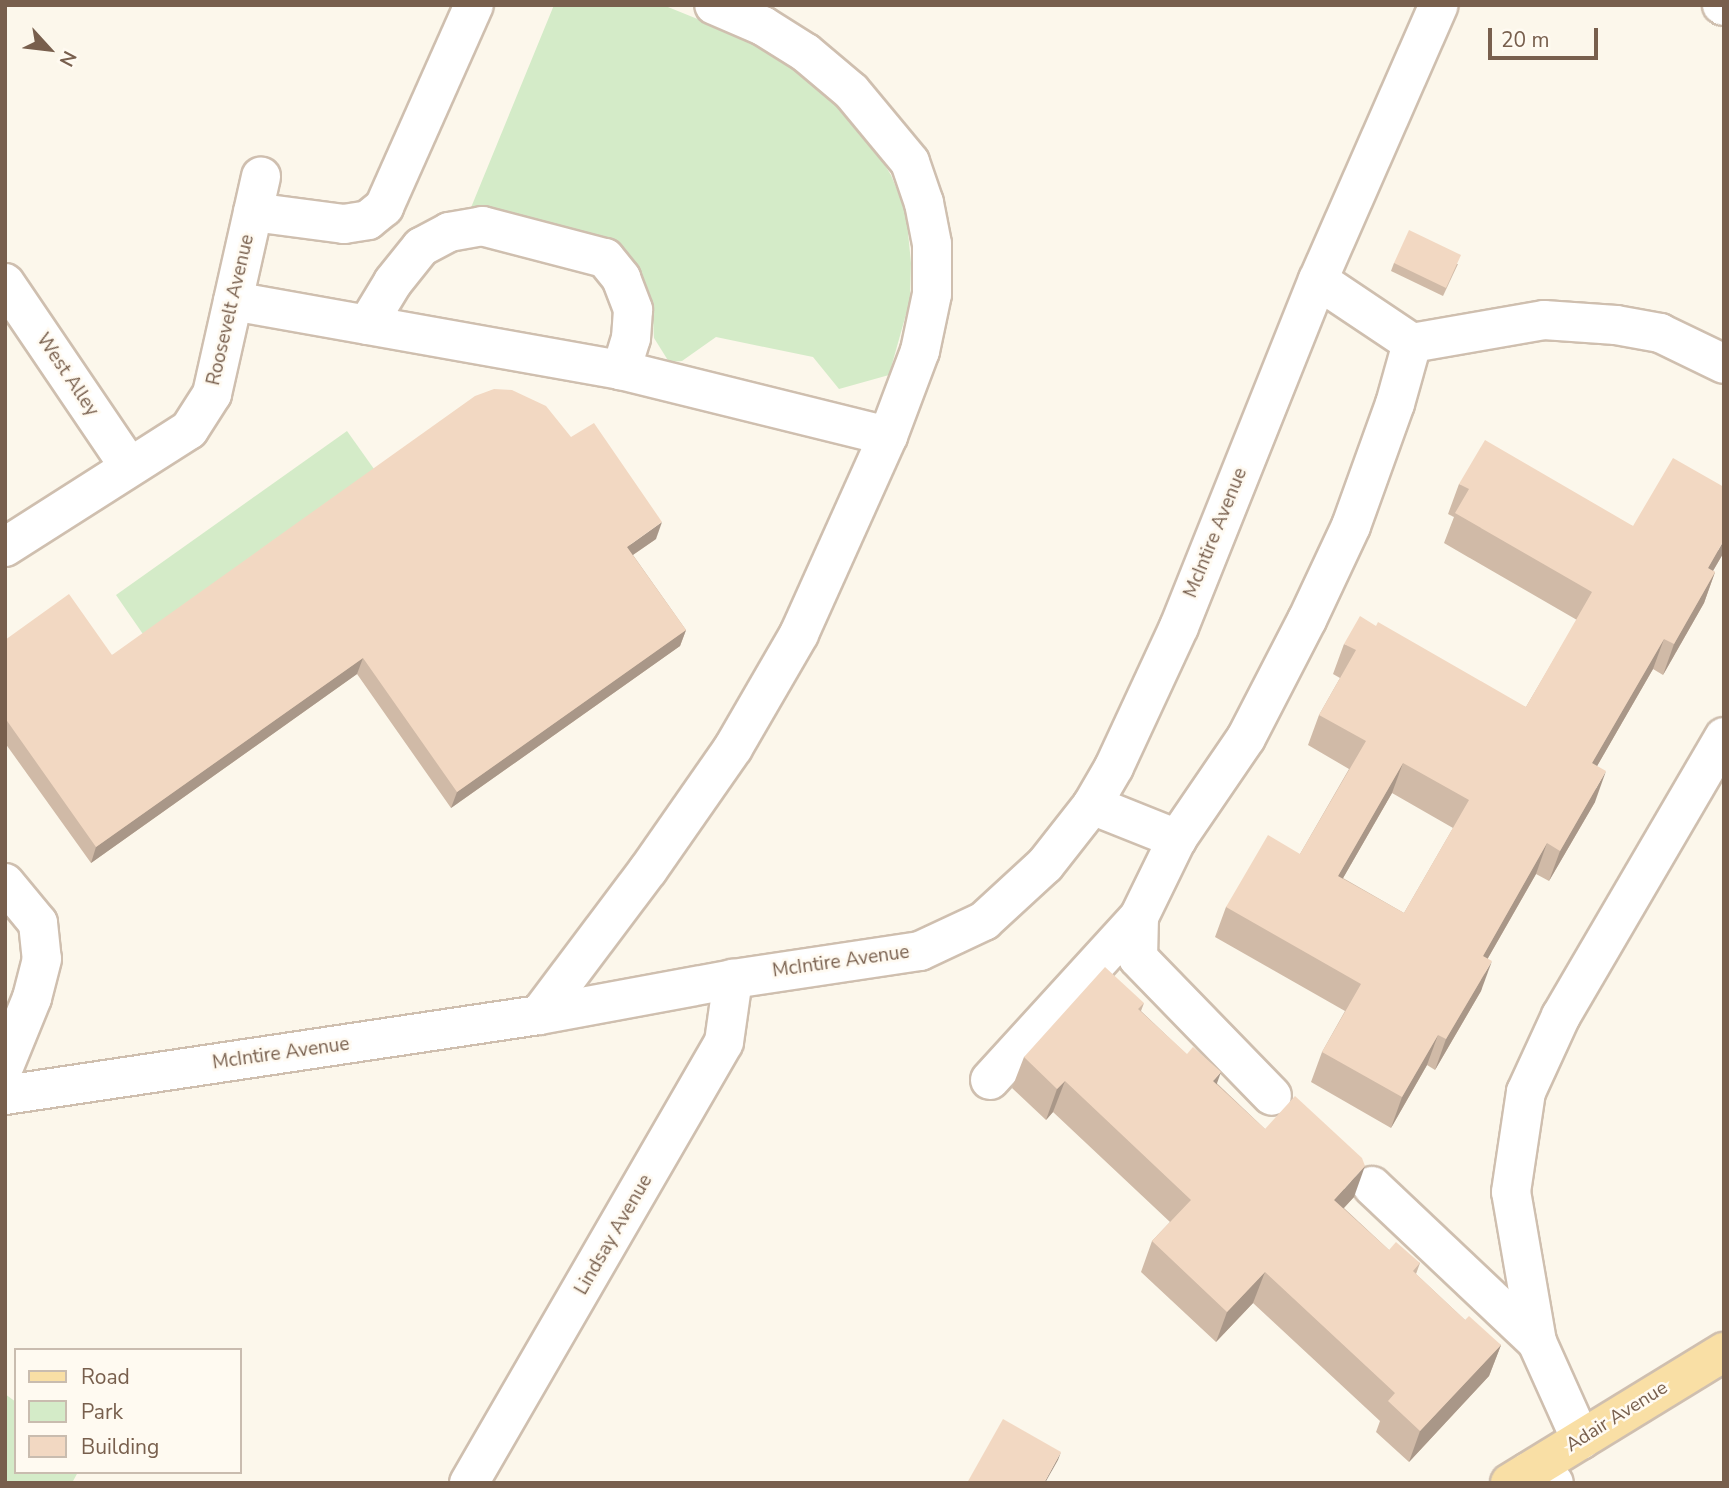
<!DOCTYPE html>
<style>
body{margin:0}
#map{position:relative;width:1729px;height:1488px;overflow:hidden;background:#fcf7eb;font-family:"Nunito Sans",sans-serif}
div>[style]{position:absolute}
.green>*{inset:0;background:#d4ebc8}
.roads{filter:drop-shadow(2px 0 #cfbfaf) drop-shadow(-2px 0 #cfbfaf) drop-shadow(0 2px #cfbfaf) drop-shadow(0 -2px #cfbfaf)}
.minor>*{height:38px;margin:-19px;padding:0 19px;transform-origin:19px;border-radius:19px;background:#fff}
.major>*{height:38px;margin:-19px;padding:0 19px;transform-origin:19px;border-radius:19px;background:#f9dfa5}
.wall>*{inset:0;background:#d0baa7}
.shaded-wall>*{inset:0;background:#a99788}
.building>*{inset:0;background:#f2d8c2}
span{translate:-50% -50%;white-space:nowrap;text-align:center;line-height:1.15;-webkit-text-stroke:5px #fffaf1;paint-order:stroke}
.street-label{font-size:19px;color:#785f4d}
.frame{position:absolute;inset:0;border:7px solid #785f4d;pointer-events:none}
.legend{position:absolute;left:14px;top:1348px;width:228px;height:126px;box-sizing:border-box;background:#fffaf1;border:2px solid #c9bcaf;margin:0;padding:9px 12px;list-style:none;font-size:21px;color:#785f4d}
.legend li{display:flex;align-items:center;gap:14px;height:35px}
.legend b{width:35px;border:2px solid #c9bcaf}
.north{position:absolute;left:14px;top:14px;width:70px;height:70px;-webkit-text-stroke:5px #fffaf1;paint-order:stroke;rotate:117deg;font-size:19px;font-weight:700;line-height:28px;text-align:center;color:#785f4d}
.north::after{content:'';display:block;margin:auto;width:24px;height:32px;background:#785f4d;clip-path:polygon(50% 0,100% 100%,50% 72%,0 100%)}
.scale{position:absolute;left:1488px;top:28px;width:110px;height:32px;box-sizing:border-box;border:4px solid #785f4d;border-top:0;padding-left:9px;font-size:21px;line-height:24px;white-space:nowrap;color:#785f4d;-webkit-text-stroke:5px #fffaf1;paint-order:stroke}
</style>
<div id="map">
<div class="green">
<div style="clip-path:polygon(554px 5px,663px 5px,732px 33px,765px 48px,811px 78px,863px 131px,891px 175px,906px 212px,911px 263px,910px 300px,889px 375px,839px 389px,813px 357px,716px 337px,682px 361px,669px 362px,654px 338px,652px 302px,637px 271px,470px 210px)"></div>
<div style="clip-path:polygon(347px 431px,379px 476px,147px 640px,116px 595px)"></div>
<div style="clip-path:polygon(5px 1394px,16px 1402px,16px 1472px,78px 1472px,72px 1483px,5px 1483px)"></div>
</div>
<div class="roads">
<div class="minor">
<div style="left:1722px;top:5px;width:2px;rotate:27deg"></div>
<div style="left:253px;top:212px;width:92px;rotate:7.5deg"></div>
<div style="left:344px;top:224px;width:24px;rotate:-9deg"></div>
<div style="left:368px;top:220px;width:21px;rotate:-39deg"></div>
<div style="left:384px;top:207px;width:221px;rotate:-66deg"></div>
<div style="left:5px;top:283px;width:221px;rotate:55.9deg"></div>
<div style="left:233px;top:301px;width:394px;rotate:10.1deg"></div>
<div style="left:621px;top:370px;width:275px;rotate:13.9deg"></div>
<div style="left:367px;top:325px;width:50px;rotate:-58.8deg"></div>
<div style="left:393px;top:282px;width:45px;rotate:-51.3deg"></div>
<div style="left:421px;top:247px;width:32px;rotate:-28deg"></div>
<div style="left:449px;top:232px;width:34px;rotate:-10deg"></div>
<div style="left:482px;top:226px;width:127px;rotate:14.6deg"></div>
<div style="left:605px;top:258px;width:26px;rotate:51deg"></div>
<div style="left:621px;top:278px;width:34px;rotate:69deg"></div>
<div style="left:633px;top:310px;width:28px;rotate:94deg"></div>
<div style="left:631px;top:338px;width:34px;rotate:107deg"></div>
<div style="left:1412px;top:343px;width:134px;rotate:-9.9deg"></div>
<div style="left:1544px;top:320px;width:72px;rotate:4deg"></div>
<div style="left:1616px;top:325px;width:45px;rotate:10.3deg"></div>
<div style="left:1660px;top:333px;width:71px;rotate:25.8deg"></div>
<div style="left:5px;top:547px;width:218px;rotate:-32.5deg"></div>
<div style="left:189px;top:430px;width:43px;rotate:-57.4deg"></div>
<div style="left:212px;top:394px;width:223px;rotate:-77.3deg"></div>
<div style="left:1092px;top:805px;width:92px;rotate:21.8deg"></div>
<div style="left:1177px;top:839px;width:122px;rotate:-55.7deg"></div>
<div style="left:1246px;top:738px;width:133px;rotate:-62.7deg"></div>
<div style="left:1307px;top:620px;width:104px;rotate:-64.9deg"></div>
<div style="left:1351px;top:526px;width:130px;rotate:-70.2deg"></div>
<div style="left:1395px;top:404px;width:63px;rotate:-74.4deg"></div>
<div style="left:1412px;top:343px;width:113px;rotate:-146.2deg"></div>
<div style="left:1177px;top:839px;width:87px;rotate:116deg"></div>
<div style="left:1139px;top:917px;width:41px;rotate:91.4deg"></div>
<div style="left:1138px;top:958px;width:192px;rotate:45.8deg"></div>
<div style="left:5px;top:883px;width:52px;rotate:50.5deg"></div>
<div style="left:38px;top:923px;width:36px;rotate:84deg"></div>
<div style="left:42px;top:959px;width:40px;rotate:104.4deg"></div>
<div style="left:32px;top:998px;width:71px;rotate:112.2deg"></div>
<div style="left:539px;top:1015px;width:181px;rotate:-53.1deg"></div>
<div style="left:648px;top:870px;width:149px;rotate:-55.1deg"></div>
<div style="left:733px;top:748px;width:132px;rotate:-59.9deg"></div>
<div style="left:799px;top:634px;width:217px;rotate:-65.8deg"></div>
<div style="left:888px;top:436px;width:91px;rotate:-69.4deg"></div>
<div style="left:920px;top:351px;width:58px;rotate:-78.1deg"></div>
<div style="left:932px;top:294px;width:50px;rotate:-90deg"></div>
<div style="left:932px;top:244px;width:42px;rotate:-101deg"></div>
<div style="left:924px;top:203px;width:43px;rotate:-108.9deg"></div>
<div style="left:910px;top:162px;width:92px;rotate:-129.7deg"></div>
<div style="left:851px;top:91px;width:59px;rotate:-139.8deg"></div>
<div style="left:806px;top:53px;width:51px;rotate:-147.9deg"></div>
<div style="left:763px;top:26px;width:53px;rotate:-156.8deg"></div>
<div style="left:990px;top:1080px;width:221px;rotate:-47.6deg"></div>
<div style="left:5px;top:1095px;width:540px;rotate:-8.52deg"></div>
<div style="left:539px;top:1015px;width:197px;rotate:-10.5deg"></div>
<div style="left:733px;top:979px;width:189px;rotate:-8.5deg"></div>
<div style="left:920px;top:951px;width:71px;rotate:-25.1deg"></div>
<div style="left:984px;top:921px;width:83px;rotate:-42.6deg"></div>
<div style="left:1045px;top:865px;width:76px;rotate:-51.9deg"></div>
<div style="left:1092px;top:805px;width:44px;rotate:-59.9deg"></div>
<div style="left:1114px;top:767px;width:154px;rotate:-65.1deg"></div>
<div style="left:1179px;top:627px;width:374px;rotate:-68.2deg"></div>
<div style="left:1318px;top:280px;width:300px;rotate:-66.3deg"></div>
<div style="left:1372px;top:1186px;width:227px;rotate:43.4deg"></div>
<div style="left:1581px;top:1440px;width:107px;rotate:-114.2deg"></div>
<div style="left:1537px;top:1342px;width:152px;rotate:-99.8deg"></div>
<div style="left:1511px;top:1192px;width:101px;rotate:-81.5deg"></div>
<div style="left:1526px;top:1092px;width:84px;rotate:-65.3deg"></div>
<div style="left:1561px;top:1016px;width:323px;rotate:-59.7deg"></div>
<div style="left:1528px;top:1472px;width:28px;rotate:23deg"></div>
<div style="left:469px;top:1483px;width:509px;rotate:-59.96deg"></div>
<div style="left:724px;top:1042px;width:64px;rotate:-81.9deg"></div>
</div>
<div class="major">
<div style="left:1510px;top:1483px;width:251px;rotate:-31.5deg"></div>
</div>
</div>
<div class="wall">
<div style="clip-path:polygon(1394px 263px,1458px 264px,1443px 296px,1391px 271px)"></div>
<div style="clip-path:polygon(evenodd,1459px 484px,1633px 526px,1724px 552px,1713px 571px,1715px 572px,1704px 603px,1663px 675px,1653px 669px,1597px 766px,1595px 802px,1549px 881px,1536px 874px,1488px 958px,1481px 991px,1435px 1070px,1427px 1065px,1391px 1128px,1311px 1082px,1322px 1052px,1345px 1011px,1215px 937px,1226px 907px,1300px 854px,1349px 769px,1308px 745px,1319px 715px,1340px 678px,1333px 674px,1344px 644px,1526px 707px,1577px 620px,1444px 543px,1454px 517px,1448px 514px,1459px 484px,1392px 793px,1453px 828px,1404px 913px,1343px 878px,1392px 793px)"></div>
<div style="clip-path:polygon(656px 539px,633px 555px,686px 630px,680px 646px,451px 808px,357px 674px,91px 863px,5px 743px,5px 640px,112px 655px)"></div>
<div style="clip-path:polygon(1144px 1003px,1141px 1011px,1265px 1129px,1354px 1197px,1344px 1208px,1389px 1250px,1420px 1263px,1416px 1274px,1465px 1320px,1501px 1345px,1489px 1376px,1409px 1462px,1376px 1432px,1380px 1421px,1253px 1303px,1216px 1342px,1141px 1272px,1152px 1241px,1170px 1222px,1053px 1112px,1046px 1120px,1012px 1088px,1024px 1057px)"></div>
</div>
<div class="shaded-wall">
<div style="clip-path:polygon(662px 522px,656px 539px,621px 563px,627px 547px)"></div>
<div style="clip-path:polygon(1724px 540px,1724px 552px,1697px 598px,1708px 568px)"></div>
<div style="clip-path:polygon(1715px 572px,1704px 603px,1663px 675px,1674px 644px)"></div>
<div style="clip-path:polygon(686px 630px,680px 646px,451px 808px,457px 792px)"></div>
<div style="clip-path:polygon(1664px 639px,1653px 669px,1581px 794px,1592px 763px)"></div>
<div style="clip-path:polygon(363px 658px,357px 674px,91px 863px,96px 847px)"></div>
<div style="clip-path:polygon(1403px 763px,1392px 793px,1327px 906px,1338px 876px)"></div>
<div style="clip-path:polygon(1606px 771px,1595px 802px,1549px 881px,1560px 851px)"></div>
<div style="clip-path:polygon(1547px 843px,1536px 874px,1472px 986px,1483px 956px)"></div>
<div style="clip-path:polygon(1492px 961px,1481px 991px,1435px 1070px,1446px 1039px)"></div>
<div style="clip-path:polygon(1438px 1035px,1427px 1065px,1391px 1128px,1402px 1097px)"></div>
<div style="clip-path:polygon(1221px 1072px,1210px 1103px,1213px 1081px)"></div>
<div style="clip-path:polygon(1065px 1081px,1053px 1112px,1046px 1120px,1057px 1089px)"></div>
<div style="clip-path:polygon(1365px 1166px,1354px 1197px,1323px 1230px,1334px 1200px)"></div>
<div style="clip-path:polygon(1265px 1272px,1253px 1303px,1216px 1342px,1227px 1312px)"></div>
<div style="clip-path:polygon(1501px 1345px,1489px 1376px,1409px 1462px,1420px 1431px)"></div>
<div style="clip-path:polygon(1061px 1452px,1058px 1460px,1045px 1483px,1044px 1483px)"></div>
</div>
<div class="building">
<div style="clip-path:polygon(1409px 230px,1461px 255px,1446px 288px,1394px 263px)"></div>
<div style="clip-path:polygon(494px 389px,512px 390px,546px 406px,571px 437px,594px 423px,662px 522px,627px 547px,686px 630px,457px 792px,363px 658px,96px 847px,5px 718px,5px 640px,69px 594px,112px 655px,475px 396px)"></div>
<div style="clip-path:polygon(evenodd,1485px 440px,1633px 526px,1673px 458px,1724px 487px,1724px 540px,1708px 568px,1715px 572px,1674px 644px,1664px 639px,1592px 763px,1606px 771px,1560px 851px,1547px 843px,1483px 956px,1492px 961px,1446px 1039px,1438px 1035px,1402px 1097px,1322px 1052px,1361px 984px,1226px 907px,1268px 835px,1300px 854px,1366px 741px,1319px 715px,1356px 650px,1344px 644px,1360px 616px,1376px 626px,1378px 622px,1526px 707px,1592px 592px,1455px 513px,1469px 489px,1459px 484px,1485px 440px,1403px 763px,1469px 800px,1404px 913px,1338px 876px,1403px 763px)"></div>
<div style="clip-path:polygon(1105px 967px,1144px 1003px,1138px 1009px,1187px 1054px,1193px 1047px,1221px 1072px,1213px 1081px,1265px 1129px,1295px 1096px,1362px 1158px,1365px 1166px,1334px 1200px,1389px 1250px,1396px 1242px,1420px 1263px,1413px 1271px,1465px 1320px,1469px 1316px,1501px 1345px,1420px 1431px,1388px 1401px,1395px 1393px,1265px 1272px,1227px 1312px,1152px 1241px,1191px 1200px,1065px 1081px,1057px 1089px,1024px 1057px)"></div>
<div style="clip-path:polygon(1003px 1419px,1061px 1452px,1044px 1483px,967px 1483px)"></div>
</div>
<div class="street-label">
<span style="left:231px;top:310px;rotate:-77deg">Roosevelt Avenue</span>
<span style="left:67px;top:375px;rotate:56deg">West Alley</span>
<span style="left:1216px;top:533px;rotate:-68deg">McIntire Avenue</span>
<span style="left:841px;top:962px;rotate:-8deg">McIntire Avenue</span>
<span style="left:281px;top:1054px;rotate:-8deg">McIntire Avenue</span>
<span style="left:614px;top:1235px;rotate:-60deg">Lindsay Avenue</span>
<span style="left:1617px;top:1417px;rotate:-32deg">Adair Avenue</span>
</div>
<div class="frame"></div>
<ul class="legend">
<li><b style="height:9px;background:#f9dfa5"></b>Road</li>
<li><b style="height:19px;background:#d4ebc8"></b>Park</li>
<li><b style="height:19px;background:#f2d8c2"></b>Building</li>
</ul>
<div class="north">N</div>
<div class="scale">20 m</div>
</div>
